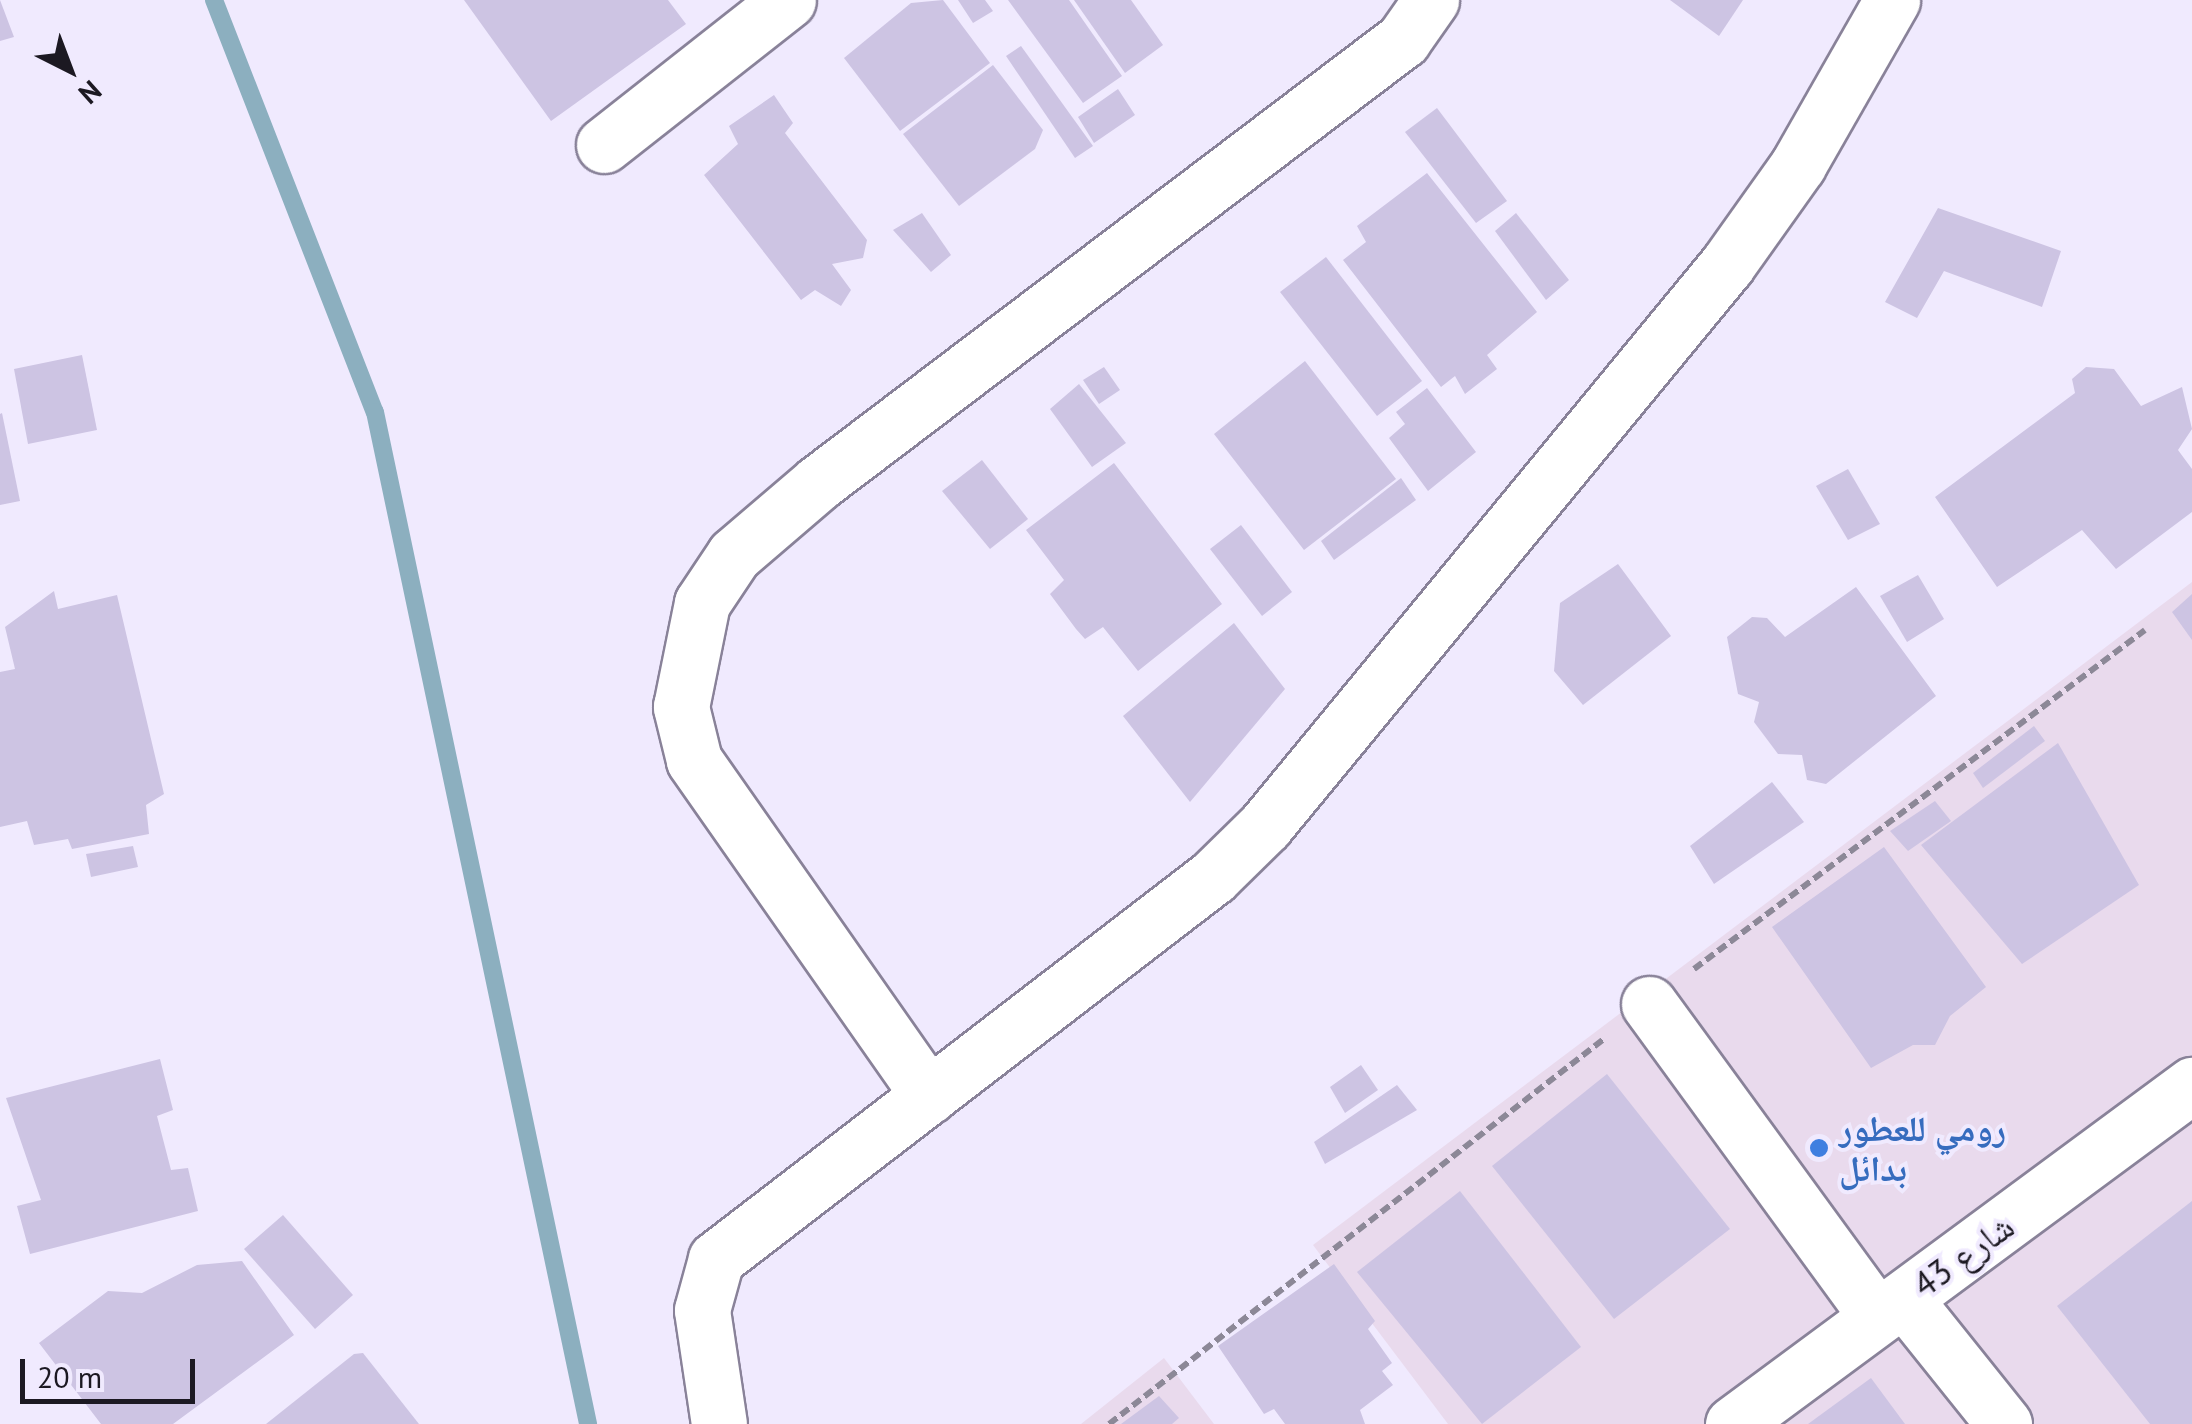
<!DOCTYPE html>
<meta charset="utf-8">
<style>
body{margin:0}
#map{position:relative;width:2192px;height:1424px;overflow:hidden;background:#f0eafe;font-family:"PT Sans","Noto Naskh Arabic",sans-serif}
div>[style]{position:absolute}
.commercial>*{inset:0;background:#e9daed}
.stream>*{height:18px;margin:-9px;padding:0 9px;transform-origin:9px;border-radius:9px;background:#8cafbf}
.building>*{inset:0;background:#cdc4e3}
.path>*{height:6px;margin-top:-3px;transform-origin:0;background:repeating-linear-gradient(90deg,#8c8897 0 10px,transparent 0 15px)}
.roads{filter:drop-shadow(2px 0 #898299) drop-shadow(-2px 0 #898299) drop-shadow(0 2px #898299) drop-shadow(0 -2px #898299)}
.minor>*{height:55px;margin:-27.5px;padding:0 27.5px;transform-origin:27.5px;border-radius:27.5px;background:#fff}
.dots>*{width:28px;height:28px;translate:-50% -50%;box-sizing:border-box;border:5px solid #f0eafe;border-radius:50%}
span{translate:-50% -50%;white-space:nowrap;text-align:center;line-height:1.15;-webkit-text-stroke:8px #f0eafe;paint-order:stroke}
.shop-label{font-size:35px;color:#366cbe;font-weight:700}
.left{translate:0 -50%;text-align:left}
.street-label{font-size:35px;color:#1c1922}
.north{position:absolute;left:20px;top:20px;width:100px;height:100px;-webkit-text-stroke:8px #f0eafe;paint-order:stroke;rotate:138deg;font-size:28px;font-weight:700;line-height:40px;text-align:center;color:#1c1922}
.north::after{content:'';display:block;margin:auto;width:35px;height:45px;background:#1c1922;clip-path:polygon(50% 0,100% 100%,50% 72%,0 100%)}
.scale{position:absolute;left:20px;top:1359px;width:175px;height:45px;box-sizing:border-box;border:5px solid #1c1922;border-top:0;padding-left:12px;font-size:30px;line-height:35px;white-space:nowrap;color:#1c1922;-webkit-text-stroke:8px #f0eafe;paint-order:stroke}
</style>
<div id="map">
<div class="commercial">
<div style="clip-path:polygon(2192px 582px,2192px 1424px,1448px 1424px,1313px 1245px)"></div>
<div style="clip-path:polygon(1164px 1358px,1214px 1424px,1081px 1424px)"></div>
</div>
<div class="stream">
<div style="left:214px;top:0;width:442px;rotate:68.7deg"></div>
<div style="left:375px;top:412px;width:1034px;rotate:78.11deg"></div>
</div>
<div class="building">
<div style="clip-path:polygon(0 0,14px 37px,0 41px)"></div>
<div style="clip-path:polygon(464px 0,668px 0,686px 24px,551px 121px)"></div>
<div style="clip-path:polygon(943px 0,990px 63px,900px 131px,844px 58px,911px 3px)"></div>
<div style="clip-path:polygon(958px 0,985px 0,993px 11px,973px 23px)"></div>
<div style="clip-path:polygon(1008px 0,1069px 0,1122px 76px,1083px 103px)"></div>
<div style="clip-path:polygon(1074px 0,1131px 0,1163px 45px,1125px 73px)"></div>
<div style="clip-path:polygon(1670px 0,1743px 0,1719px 36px)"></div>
<div style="clip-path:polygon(1021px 46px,1093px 146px,1075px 158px,1006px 56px)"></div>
<div style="clip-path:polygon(993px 65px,1043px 130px,1035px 149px,959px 206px,903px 134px)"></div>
<div style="clip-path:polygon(1118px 89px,1135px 115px,1094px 143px,1078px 117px)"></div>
<div style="clip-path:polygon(774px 95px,793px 123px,785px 133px,867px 240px,863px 258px,832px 264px,851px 290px,841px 306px,815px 290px,801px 300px,704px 175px,738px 144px,729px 126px)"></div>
<div style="clip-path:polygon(1437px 108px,1507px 201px,1476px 223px,1405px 132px)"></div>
<div style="clip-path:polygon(1427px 173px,1537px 312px,1487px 355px,1497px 369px,1465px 394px,1455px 376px,1441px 387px,1343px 260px,1366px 242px,1357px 226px)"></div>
<div style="clip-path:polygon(1938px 208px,2061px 251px,2042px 307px,1944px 271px,1917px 318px,1885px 302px)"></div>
<div style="clip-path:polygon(922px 213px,951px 255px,931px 272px,893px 230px)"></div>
<div style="clip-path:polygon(1516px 213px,1569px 280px,1546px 300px,1495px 231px)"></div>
<div style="clip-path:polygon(1326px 257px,1422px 381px,1377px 416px,1280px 292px)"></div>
<div style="clip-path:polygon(82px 355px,97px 430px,28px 444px,14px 369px)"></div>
<div style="clip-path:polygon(1305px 361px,1396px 479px,1304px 550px,1214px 434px)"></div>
<div style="clip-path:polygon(1104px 367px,1120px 390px,1099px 404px,1083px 380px)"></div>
<div style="clip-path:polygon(2086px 367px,2114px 369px,2141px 406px,2182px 387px,2192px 429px,2178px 450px,2192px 469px,2192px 512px,2116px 569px,2082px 530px,1997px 587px,1935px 497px,2075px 393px,2072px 379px)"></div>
<div style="clip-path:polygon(1079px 384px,1126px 443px,1092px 467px,1050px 409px)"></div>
<div style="clip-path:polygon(1427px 388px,1476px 452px,1428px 491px,1389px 438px,1405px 424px,1396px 412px)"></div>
<div style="clip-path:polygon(2px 413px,20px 501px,0 505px,0 414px)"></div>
<div style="clip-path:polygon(982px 460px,1028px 519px,990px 549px,942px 491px)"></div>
<div style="clip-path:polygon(1114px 463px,1222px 604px,1138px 671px,1103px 627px,1085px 639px,1076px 629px,1050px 594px,1064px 580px,1026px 530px)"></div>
<div style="clip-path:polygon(1848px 469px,1880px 524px,1848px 540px,1816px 486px)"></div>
<div style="clip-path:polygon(1401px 478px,1416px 500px,1334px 560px,1321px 541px)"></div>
<div style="clip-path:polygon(1241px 525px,1292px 592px,1262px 616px,1210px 549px)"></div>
<div style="clip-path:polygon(1618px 564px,1671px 636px,1583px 705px,1554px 671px,1560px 603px)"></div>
<div style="clip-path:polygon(1918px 575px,1944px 619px,1907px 642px,1880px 596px)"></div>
<div style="clip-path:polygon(1856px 587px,1936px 696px,1826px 784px,1807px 780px,1802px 755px,1778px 754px,1754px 722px,1759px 702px,1738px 694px,1727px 637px,1752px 617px,1767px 618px,1785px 637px)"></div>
<div style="clip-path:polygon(54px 591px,58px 609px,117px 595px,164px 794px,146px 805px,149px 834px,72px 849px,68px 839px,34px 845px,27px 821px,0 827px,0 672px,15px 669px,5px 627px)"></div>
<div style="clip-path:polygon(2192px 594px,2192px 640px,2172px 612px)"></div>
<div style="clip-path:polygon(1234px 623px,1285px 689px,1190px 802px,1123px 716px)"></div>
<div style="clip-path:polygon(2034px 726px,2045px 741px,1983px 788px,1973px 773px)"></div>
<div style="clip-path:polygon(2058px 743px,2139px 885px,2022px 964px,1921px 845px)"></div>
<div style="clip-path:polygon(1772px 782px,1804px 822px,1714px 884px,1690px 846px)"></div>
<div style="clip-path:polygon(1935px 801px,1951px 821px,1908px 851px,1890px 831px)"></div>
<div style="clip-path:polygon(133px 846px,138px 867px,91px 877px,86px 854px)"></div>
<div style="clip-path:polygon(1884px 847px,1986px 987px,1950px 1016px,1935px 1045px,1913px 1045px,1871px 1068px,1772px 927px)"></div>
<div style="clip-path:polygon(160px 1059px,173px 1110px,157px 1116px,171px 1170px,188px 1168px,198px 1211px,30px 1254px,17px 1206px,41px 1200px,6px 1098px)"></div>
<div style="clip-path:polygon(1361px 1065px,1378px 1090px,1345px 1113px,1330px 1087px)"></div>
<div style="clip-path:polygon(1607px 1074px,1730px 1229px,1614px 1319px,1492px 1166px)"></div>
<div style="clip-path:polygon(1397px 1085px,1417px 1110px,1325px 1164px,1314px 1142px)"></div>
<div style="clip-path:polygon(1460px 1191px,1581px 1347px,1482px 1424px,1357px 1272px)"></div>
<div style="clip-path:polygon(2192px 1201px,2192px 1424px,2150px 1424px,2057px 1306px)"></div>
<div style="clip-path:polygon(283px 1215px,353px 1295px,315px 1329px,244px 1249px)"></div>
<div style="clip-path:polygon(242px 1261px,294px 1335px,173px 1424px,101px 1424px,39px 1343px,108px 1291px,142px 1293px,197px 1265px)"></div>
<div style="clip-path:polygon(1334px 1264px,1375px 1321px,1368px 1329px,1392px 1363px,1382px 1371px,1393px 1385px,1360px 1410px,1365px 1424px,1285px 1424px,1274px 1409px,1264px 1414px,1218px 1346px)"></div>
<div style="clip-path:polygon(363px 1353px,419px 1424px,266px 1424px,354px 1354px)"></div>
<div style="clip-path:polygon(1871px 1378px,1905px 1424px,1808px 1424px)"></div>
<div style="clip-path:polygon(1159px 1396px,1179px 1418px,1172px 1424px,1121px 1424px)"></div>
</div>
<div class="path">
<div style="left:1694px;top:969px;width:564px;rotate:-36.93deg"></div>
<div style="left:1109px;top:1424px;width:628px;rotate:-37.89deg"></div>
</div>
<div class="roads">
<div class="minor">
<div style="left:604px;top:145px;width:234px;rotate:-38.2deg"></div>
<div style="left:1649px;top:1004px;width:387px;rotate:53.9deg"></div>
<div style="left:929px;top:1096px;width:410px;rotate:-125deg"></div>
<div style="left:694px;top:760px;width:55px;rotate:-103.8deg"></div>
<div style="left:681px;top:707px;width:106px;rotate:-78.6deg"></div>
<div style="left:702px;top:603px;width:58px;rotate:-56.3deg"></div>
<div style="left:734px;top:555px;width:111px;rotate:-40.6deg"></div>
<div style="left:818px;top:483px;width:734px;rotate:-37.14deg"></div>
<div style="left:1403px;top:40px;width:49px;rotate:-55deg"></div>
<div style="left:1904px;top:1299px;width:160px;rotate:51.3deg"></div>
<div style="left:719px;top:1424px;width:115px;rotate:-98.5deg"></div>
<div style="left:702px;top:1310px;width:53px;rotate:-74.6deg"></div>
<div style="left:716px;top:1259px;width:627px;rotate:-37.55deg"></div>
<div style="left:1213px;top:877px;width:73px;rotate:-44.4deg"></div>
<div style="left:1265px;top:826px;width:727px;rotate:-50.53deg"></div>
<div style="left:1727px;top:265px;width:123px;rotate:-54.6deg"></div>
<div style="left:1798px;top:165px;width:190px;rotate:-60.3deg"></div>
<div style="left:1733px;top:1424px;width:571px;rotate:-36.45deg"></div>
</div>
</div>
<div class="dots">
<div style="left:1819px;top:1148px;background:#3f7fe0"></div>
</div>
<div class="shop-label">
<span class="left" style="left:1839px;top:1148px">رومي للعطور<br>بدائل</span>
</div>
<div class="street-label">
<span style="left:1963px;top:1255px;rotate:-36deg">شارع 43</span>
</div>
<div class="north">N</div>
<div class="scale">20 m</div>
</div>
